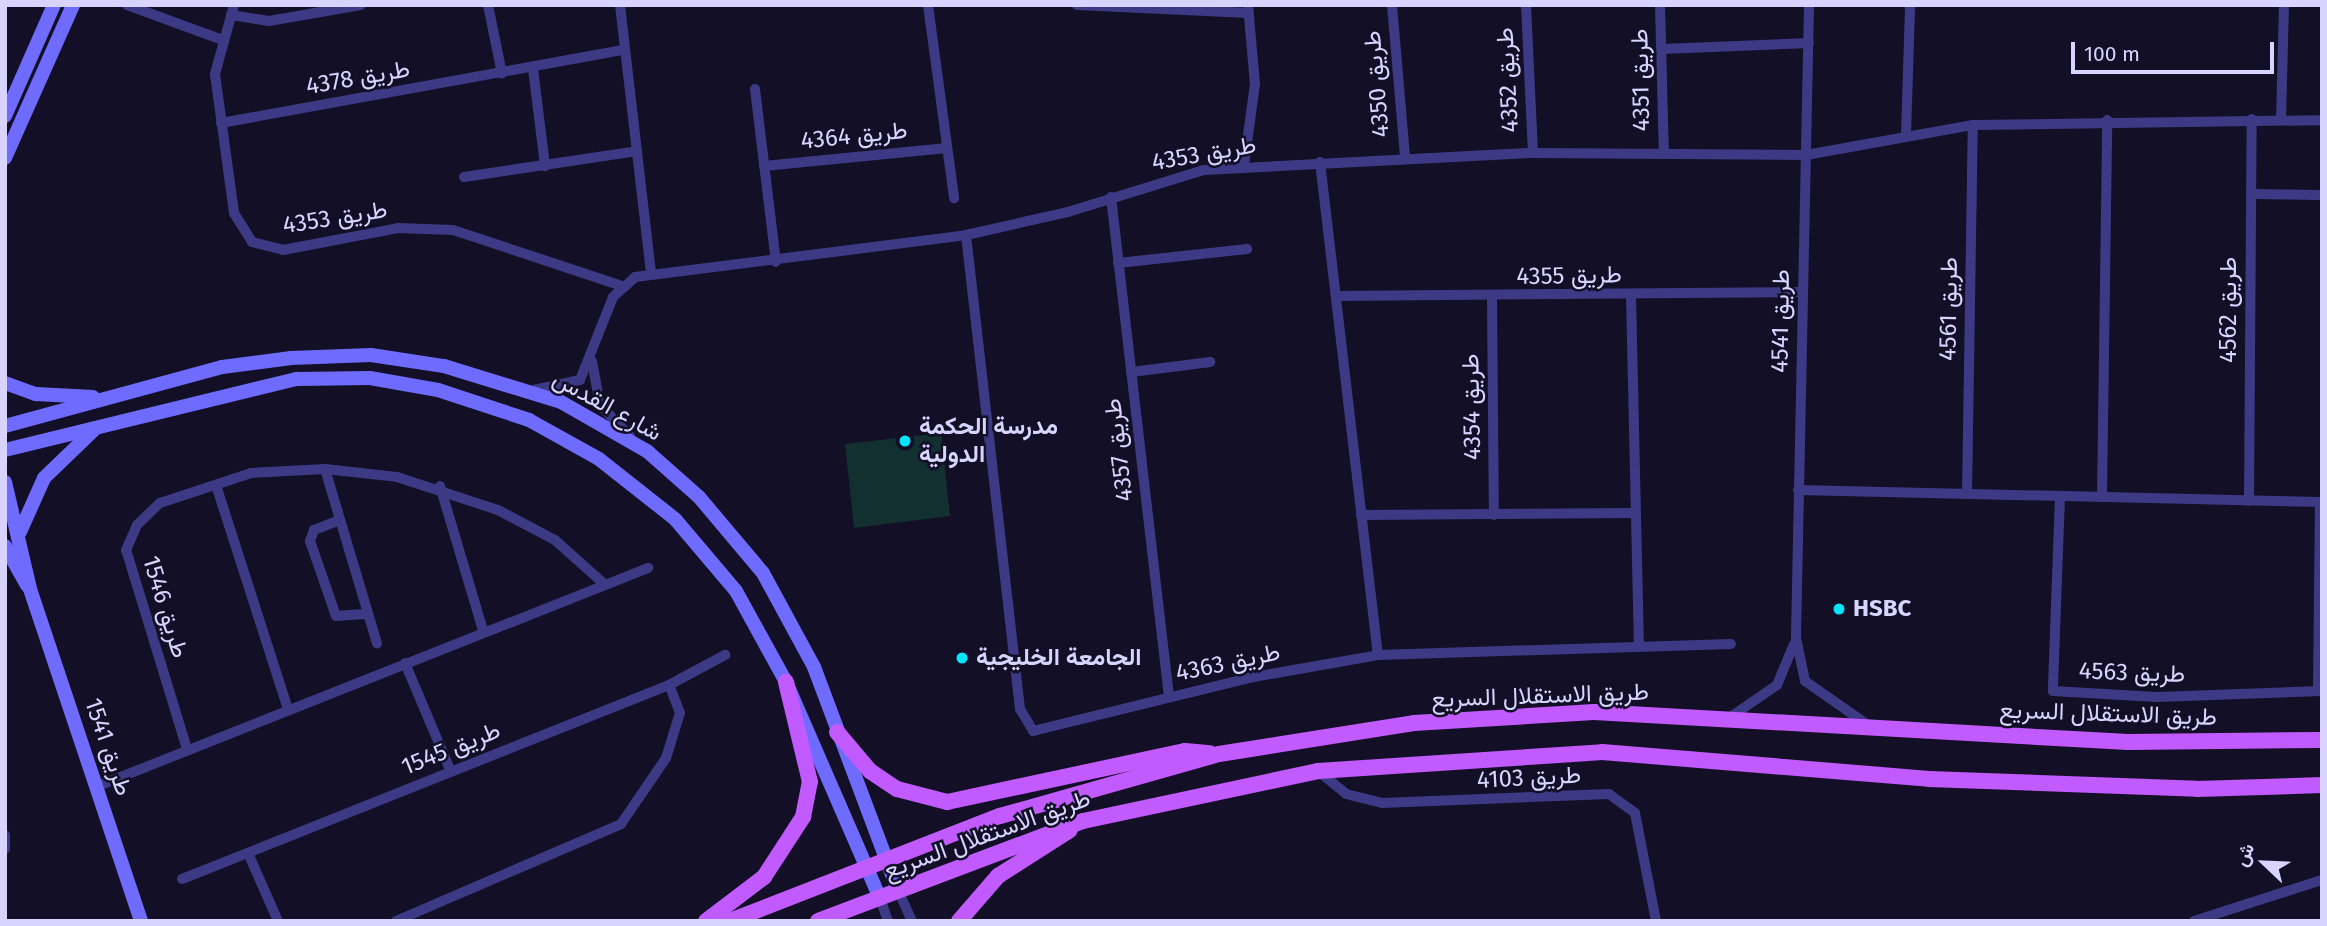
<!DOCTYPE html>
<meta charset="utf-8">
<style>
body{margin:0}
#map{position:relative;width:2327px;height:926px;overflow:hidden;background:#130f26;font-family:"Fira Sans",Vazirmatn,sans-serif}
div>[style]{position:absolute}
.green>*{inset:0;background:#12302f}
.street>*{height:10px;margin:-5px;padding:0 5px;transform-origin:5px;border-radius:5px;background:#3d3a85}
.secondary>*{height:14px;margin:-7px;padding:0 7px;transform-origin:7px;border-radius:7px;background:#6f6bff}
.primary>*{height:16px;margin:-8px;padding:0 8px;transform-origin:8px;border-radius:8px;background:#c25bff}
.dots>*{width:19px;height:19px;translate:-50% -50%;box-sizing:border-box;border:4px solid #130f26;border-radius:50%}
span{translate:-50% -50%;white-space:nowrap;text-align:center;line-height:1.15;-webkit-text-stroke:5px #130f26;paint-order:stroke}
.street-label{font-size:24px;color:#d9d4ff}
.poi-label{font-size:24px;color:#d9d4ff;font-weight:700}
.left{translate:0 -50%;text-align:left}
.frame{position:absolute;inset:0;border:7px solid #d9d4ff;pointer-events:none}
.north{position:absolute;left:2229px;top:828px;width:70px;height:70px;-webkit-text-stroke:5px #130f26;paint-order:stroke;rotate:293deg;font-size:19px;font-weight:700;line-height:28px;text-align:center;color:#d9d4ff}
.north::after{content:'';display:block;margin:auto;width:24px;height:32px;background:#d9d4ff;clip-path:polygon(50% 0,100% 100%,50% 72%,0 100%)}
.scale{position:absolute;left:2071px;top:42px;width:203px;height:32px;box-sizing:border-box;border:4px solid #d9d4ff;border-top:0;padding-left:9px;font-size:21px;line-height:24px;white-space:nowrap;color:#d9d4ff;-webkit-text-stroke:5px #130f26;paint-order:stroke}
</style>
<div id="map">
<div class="green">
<div style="clip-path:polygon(941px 433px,950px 516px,854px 528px,845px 444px)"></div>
</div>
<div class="street">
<div style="left:127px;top:5px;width:99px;rotate:20.1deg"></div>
<div style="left:234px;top:5px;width:72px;rotate:105.4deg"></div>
<div style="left:215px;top:74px;width:140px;rotate:82.2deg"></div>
<div style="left:234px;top:213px;width:34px;rotate:58deg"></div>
<div style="left:252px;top:242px;width:32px;rotate:14deg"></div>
<div style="left:283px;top:250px;width:117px;rotate:-10.8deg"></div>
<div style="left:398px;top:228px;width:55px;rotate:2.1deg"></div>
<div style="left:453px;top:230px;width:178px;rotate:18.3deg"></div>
<div style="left:488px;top:5px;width:70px;rotate:78.5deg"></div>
<div style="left:620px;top:5px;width:271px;rotate:83.4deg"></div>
<div style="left:928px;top:5px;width:195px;rotate:82.3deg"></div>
<div style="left:1077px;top:5px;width:172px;rotate:2.7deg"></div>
<div style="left:1392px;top:5px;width:154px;rotate:85.1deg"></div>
<div style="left:1526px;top:5px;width:148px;rotate:87.3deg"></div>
<div style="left:1660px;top:5px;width:149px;rotate:88.5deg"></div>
<div style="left:1809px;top:5px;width:633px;rotate:91.18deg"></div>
<div style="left:1796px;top:638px;width:44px;rotate:78.2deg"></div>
<div style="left:1805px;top:681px;width:77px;rotate:34.9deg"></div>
<div style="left:231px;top:15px;width:38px;rotate:9deg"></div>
<div style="left:269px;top:21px;width:93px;rotate:-9.9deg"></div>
<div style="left:1662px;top:49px;width:147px;rotate:-2.3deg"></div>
<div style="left:533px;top:69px;width:98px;rotate:82.9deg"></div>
<div style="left:755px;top:89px;width:174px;rotate:83.1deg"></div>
<div style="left:2281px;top:119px;width:114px;rotate:-88.5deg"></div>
<div style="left:221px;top:123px;width:410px;rotate:-10.3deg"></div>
<div style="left:1906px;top:135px;width:130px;rotate:-88.2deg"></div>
<div style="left:1320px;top:162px;width:496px;rotate:83.3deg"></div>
<div style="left:1244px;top:165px;width:82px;rotate:-82.3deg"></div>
<div style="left:1255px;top:84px;width:79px;rotate:-95.1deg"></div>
<div style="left:764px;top:166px;width:184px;rotate:-5.6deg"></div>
<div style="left:464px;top:177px;width:175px;rotate:-8.5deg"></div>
<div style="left:2251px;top:194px;width:71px;rotate:0.8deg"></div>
<div style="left:1111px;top:197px;width:503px;rotate:83.38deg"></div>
<div style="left:966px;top:235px;width:477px;rotate:83.5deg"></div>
<div style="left:1020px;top:709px;width:26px;rotate:59deg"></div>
<div style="left:1033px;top:731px;width:221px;rotate:-13.8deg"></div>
<div style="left:1248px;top:678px;width:132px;rotate:-10deg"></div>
<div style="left:1378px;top:655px;width:353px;rotate:-1.8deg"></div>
<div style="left:1118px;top:263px;width:130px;rotate:-6.2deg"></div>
<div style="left:1336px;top:296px;width:467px;rotate:-0.5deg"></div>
<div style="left:1631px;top:296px;width:348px;rotate:88.7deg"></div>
<div style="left:1492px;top:298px;width:217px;rotate:89.5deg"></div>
<div style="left:592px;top:361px;width:45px;rotate:79.7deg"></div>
<div style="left:600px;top:405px;width:43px;rotate:45.9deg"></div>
<div style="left:1131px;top:372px;width:80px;rotate:-7.2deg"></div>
<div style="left:534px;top:390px;width:47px;rotate:-12.3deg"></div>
<div style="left:580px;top:380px;width:89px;rotate:-68.3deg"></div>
<div style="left:613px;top:297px;width:30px;rotate:-42deg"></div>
<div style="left:635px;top:277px;width:334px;rotate:-7.2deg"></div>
<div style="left:966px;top:235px;width:105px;rotate:-12.7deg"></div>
<div style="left:1068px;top:212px;width:142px;rotate:-17.2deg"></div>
<div style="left:1204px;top:170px;width:329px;rotate:-3deg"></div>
<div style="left:1533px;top:153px;width:273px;rotate:0.4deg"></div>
<div style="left:1806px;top:155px;width:170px;rotate:-10.2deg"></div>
<div style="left:1973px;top:125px;width:349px;rotate:-0.8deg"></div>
<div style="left:325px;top:469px;width:182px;rotate:73.4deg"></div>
<div style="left:216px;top:485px;width:235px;rotate:72.2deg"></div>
<div style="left:440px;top:486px;width:150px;rotate:73.4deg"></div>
<div style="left:1798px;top:490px;width:524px;rotate:1.31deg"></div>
<div style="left:1967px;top:494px;width:369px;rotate:-89.1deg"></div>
<div style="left:2060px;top:496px;width:195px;rotate:92.1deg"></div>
<div style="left:2053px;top:691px;width:104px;rotate:3.3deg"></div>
<div style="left:2157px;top:697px;width:165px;rotate:-2.1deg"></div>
<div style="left:2102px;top:497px;width:377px;rotate:-89.2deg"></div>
<div style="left:2249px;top:501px;width:382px;rotate:-89.6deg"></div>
<div style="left:1361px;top:515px;width:275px;rotate:-0.4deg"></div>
<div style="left:340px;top:520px;width:28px;rotate:159deg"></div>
<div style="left:314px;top:530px;width:12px;rotate:110deg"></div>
<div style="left:310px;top:541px;width:79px;rotate:70.9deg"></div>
<div style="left:336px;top:616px;width:32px;rotate:-4deg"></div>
<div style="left:405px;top:663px;width:118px;rotate:67.1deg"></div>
<div style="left:2318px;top:691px;width:189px;rotate:-89.4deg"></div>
<div style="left:1729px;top:718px;width:58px;rotate:-34.5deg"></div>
<div style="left:1777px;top:685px;width:44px;rotate:-67.5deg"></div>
<div style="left:187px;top:749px;width:208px;rotate:-107deg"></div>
<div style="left:126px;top:550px;width:27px;rotate:-66deg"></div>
<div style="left:137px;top:525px;width:32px;rotate:-44deg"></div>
<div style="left:160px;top:503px;width:96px;rotate:-18.2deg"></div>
<div style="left:251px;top:473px;width:74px;rotate:-3.1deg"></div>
<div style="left:325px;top:469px;width:72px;rotate:6.3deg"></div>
<div style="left:397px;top:477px;width:106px;rotate:18.1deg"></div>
<div style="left:498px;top:510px;width:64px;rotate:27.8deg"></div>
<div style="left:555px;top:540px;width:63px;rotate:41.8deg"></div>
<div style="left:1318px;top:771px;width:36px;rotate:39deg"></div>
<div style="left:1346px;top:794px;width:37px;rotate:14deg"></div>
<div style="left:1382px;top:803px;width:227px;rotate:-2.3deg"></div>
<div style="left:1609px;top:794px;width:32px;rotate:36deg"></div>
<div style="left:1635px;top:813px;width:110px;rotate:79deg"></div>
<div style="left:98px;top:786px;width:592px;rotate:-21.62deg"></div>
<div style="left:5px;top:835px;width:14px;rotate:90deg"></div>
<div style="left:248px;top:853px;width:74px;rotate:66.2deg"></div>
<div style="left:182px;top:879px;width:524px;rotate:-21.72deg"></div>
<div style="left:669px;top:685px;width:64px;rotate:-28.2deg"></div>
<div style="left:898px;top:890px;width:34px;rotate:66deg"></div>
<div style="left:880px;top:898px;width:24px;rotate:71deg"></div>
<div style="left:396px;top:921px;width:245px;rotate:-23.3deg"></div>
<div style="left:621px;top:824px;width:80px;rotate:-55.7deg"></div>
<div style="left:666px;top:758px;width:47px;rotate:-72.7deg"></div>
<div style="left:680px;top:713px;width:30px;rotate:-111deg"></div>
<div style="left:2194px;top:921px;width:134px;rotate:-17.8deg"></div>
</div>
<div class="secondary">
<div style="left:5px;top:116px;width:121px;rotate:-66.2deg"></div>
<div style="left:5px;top:158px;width:167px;rotate:-66deg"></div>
<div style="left:5px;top:383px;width:33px;rotate:20deg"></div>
<div style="left:36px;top:394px;width:57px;rotate:3deg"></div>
<div style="left:5px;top:426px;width:225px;rotate:-15.2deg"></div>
<div style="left:222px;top:367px;width:70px;rotate:-7.4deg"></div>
<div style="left:291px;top:358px;width:80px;rotate:-2.1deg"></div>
<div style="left:371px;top:355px;width:74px;rotate:8.6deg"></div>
<div style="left:444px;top:366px;width:122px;rotate:17.1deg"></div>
<div style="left:561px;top:402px;width:99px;rotate:29.7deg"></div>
<div style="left:647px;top:451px;width:69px;rotate:41.5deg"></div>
<div style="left:699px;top:497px;width:99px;rotate:49.9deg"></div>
<div style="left:763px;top:573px;width:107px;rotate:61.5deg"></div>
<div style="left:814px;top:667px;width:238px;rotate:69.4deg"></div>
<div style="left:5px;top:450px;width:301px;rotate:-13.7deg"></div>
<div style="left:297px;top:379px;width:73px;rotate:-0.8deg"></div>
<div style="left:370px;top:378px;width:69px;rotate:10deg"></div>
<div style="left:438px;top:390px;width:96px;rotate:18.2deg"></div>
<div style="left:529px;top:420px;width:80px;rotate:29.1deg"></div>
<div style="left:599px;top:459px;width:97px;rotate:38.3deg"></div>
<div style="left:675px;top:519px;width:94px;rotate:49.7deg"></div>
<div style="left:736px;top:591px;width:104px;rotate:61.2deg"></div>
<div style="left:786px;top:682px;width:236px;rotate:66.5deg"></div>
<div style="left:5px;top:482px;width:110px;rotate:76.8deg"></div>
<div style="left:30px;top:589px;width:350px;rotate:71.5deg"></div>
<div style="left:20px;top:532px;width:59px;rotate:-66deg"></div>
<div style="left:44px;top:478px;width:72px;rotate:-43.9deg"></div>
<div style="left:5px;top:546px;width:45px;rotate:60.6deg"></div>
</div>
<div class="primary">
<div style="left:837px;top:732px;width:51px;rotate:49.8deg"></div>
<div style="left:870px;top:771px;width:32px;rotate:34deg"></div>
<div style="left:897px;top:789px;width:52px;rotate:14.6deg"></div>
<div style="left:947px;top:802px;width:243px;rotate:-12.1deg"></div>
<div style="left:1185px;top:751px;width:25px;rotate:5deg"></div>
<div style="left:706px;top:921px;width:73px;rotate:-37.2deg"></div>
<div style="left:764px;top:877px;width:72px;rotate:-57deg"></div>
<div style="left:803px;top:817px;width:36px;rotate:-79deg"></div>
<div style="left:810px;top:782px;width:103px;rotate:-103.5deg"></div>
<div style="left:730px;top:921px;width:290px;rotate:-21.3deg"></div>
<div style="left:1000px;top:816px;width:228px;rotate:-15.8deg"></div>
<div style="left:1219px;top:754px;width:197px;rotate:-9deg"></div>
<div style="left:1414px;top:723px;width:180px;rotate:-3.5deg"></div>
<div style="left:1594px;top:712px;width:535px;rotate:3.22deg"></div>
<div style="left:2128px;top:742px;width:194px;rotate:-0.6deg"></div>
<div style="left:818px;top:921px;width:283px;rotate:-20.7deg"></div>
<div style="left:1083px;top:821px;width:240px;rotate:-12deg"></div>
<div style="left:1318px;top:771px;width:285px;rotate:-3.8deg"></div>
<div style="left:1602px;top:752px;width:328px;rotate:4.7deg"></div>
<div style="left:1929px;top:779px;width:268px;rotate:2.1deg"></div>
<div style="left:2197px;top:789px;width:125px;rotate:-1.8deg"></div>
<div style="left:959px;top:921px;width:60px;rotate:-49.1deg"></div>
<div style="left:998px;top:876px;width:85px;rotate:-32.6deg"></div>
</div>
<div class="dots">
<div style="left:905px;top:441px;background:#00e5ff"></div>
<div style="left:1839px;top:609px;background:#00e5ff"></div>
<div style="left:962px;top:658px;background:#00e5ff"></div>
</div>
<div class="street-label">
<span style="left:358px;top:78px;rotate:-10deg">طريق 4378</span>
<span style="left:1508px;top:80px;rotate:-93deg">طريق 4352</span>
<span style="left:1641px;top:80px;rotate:-91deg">طريق 4351</span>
<span style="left:1377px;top:84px;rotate:-95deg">طريق 4350</span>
<span style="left:854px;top:136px;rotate:-6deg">طريق 4364</span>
<span style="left:1204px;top:154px;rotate:-10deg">طريق 4353</span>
<span style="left:335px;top:218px;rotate:-9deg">طريق 4353</span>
<span style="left:1569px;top:276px;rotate:-1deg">طريق 4355</span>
<span style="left:1949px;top:309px;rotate:-89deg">طريق 4561</span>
<span style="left:2229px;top:310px;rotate:-90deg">طريق 4562</span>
<span style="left:1781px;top:321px;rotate:-89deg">طريق 4541</span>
<span style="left:607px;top:406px;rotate:29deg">شارع القدس</span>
<span style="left:1472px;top:407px;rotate:-91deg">طريق 4354</span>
<span style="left:1119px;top:450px;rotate:-97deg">طريق 4357</span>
<span style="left:165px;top:607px;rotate:73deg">طريق 1546</span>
<span style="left:1228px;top:663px;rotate:-12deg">طريق 4363</span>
<span style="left:2132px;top:673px;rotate:2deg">طريق 4563</span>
<span style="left:1540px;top:696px;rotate:-2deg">طريق الاستقلال السريع</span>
<span style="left:2108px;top:714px;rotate:2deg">طريق الاستقلال السريع</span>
<span style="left:108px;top:747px;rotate:71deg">طريق 1541</span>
<span style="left:451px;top:749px;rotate:-22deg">طريق 1545</span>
<span style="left:1529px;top:778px;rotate:-3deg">طريق 4103</span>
<span style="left:987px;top:835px;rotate:-20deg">طريق الاستقلال السريع</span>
</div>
<div class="poi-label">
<span class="left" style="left:919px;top:441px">مدرسة الحكمة<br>الدولية</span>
<span class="left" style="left:1853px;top:609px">HSBC</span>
<span class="left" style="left:976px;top:658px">الجامعة الخليجية</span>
</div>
<div class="frame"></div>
<div class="north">ش</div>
<div class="scale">100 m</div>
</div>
